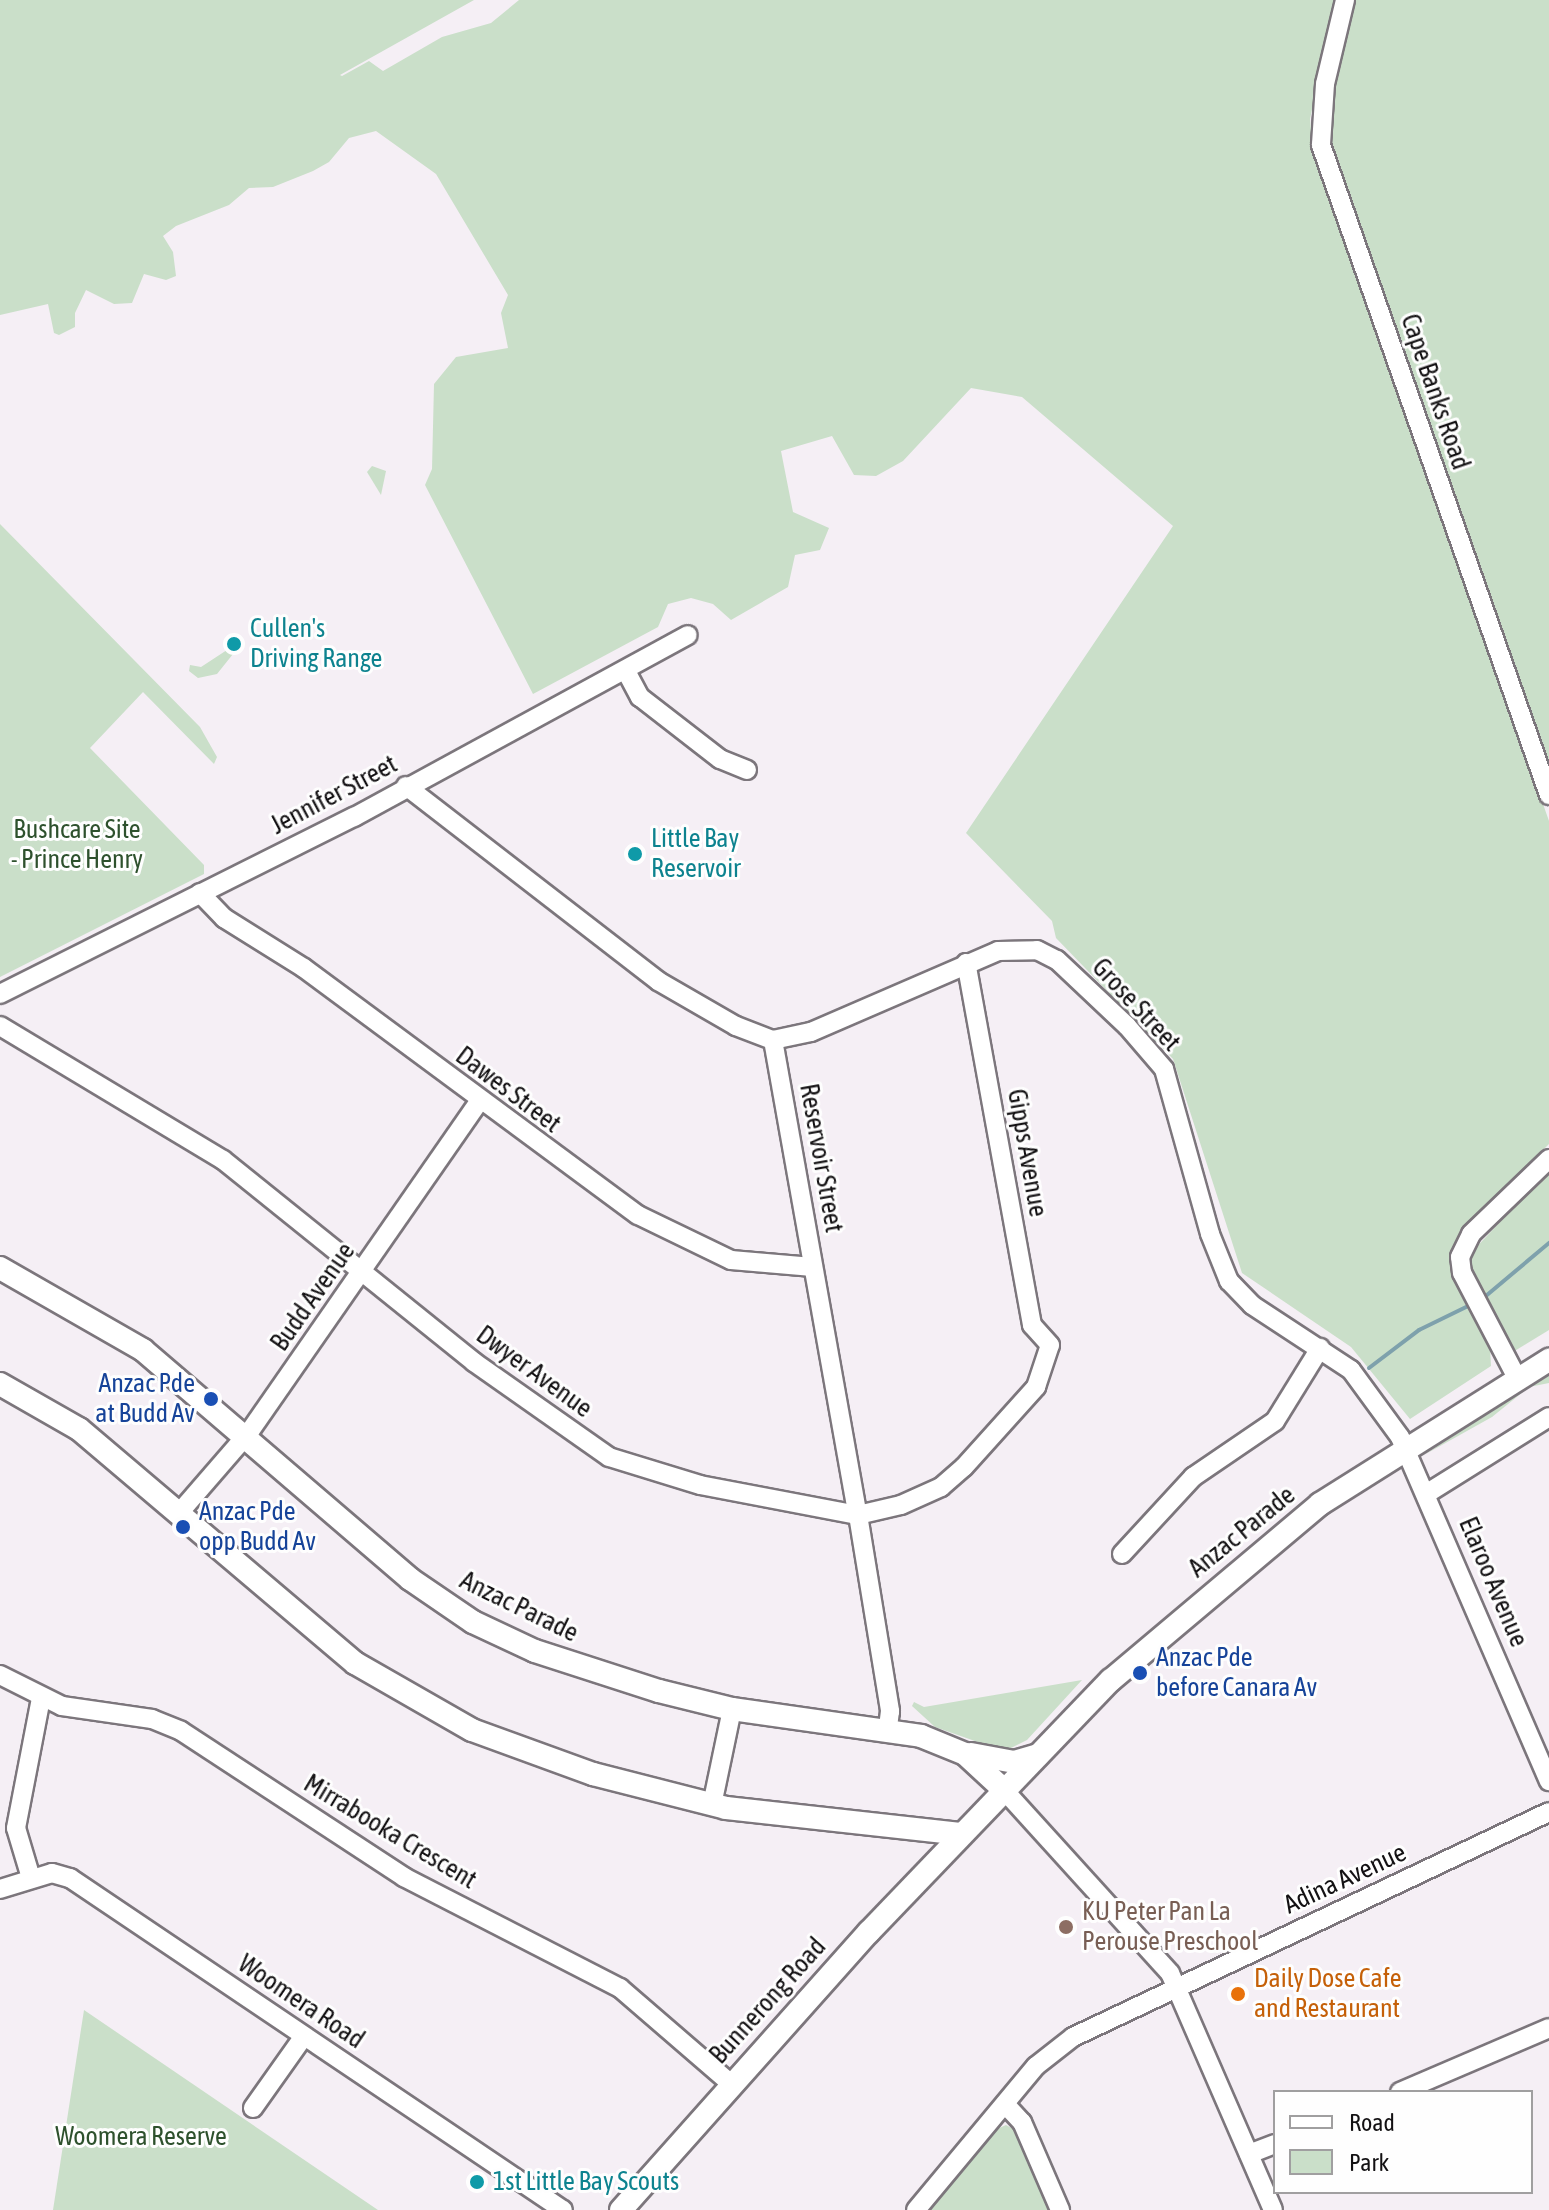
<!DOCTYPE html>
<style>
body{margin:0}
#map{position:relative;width:1549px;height:2210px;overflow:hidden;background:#f5eff5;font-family:"Asap Condensed",sans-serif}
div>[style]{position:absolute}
.green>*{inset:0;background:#cadfc9}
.stream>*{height:4px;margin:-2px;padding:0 2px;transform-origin:2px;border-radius:2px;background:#7ea1ac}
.roads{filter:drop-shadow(2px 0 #7c767c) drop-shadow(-2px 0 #7c767c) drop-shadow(0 2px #7c767c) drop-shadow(0 -2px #7c767c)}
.minor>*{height:18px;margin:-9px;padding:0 9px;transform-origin:9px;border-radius:9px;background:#fff}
.major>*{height:22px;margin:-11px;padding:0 11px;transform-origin:11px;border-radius:11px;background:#fff}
.dots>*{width:22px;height:22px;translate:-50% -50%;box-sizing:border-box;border:4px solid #fefefe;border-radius:50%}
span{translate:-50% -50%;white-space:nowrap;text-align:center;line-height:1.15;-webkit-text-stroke:6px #fefefe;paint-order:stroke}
.street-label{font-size:26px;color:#131113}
.culture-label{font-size:26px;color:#0d838f}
.left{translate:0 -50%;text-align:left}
.park-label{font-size:26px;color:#2e512d}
.transit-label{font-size:26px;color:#164399}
.right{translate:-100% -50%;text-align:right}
.education-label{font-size:26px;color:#785e54}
.food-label{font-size:26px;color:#c56008}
.legend{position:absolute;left:1273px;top:2090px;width:260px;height:104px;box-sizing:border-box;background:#fefefe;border:2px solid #a09fa0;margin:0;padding:10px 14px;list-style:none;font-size:24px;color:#131113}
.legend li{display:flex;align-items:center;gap:16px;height:40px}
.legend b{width:40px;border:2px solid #a09fa0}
</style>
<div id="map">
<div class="green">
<div style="clip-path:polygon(0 0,474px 0,340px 75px,342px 76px,369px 61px,383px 71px,442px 37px,491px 23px,519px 0,1336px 0,1310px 119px,1313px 148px,1549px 821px,1549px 1144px,1468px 1225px,1454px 1252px,1455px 1281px,1490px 1347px,1491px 1366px,1410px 1419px,1351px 1347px,1242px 1273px,1173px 1059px,1056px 938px,1052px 921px,966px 833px,1173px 526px,1022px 397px,971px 388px,903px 461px,876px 476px,854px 475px,832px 436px,781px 451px,793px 512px,829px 528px,820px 550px,795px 555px,788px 587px,731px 620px,713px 604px,691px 598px,668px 604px,658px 627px,533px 694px,425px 485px,432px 469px,434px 384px,456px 357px,508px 348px,501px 313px,508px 295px,436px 174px,376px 131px,349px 138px,329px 162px,313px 171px,273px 187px,249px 188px,229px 205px,176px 226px,163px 236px,173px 252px,176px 276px,166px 280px,144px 274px,132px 303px,114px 304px,86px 290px,75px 313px,75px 327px,59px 335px,54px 333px,48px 304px,0 315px)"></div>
<div style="clip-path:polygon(1353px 0,1549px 0,1549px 776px,1332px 152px,1328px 136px,1334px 82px)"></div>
<div style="clip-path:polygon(372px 466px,386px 471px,381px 495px,367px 472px)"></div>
<div style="clip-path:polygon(0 524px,200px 727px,217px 757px,214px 764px,143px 692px,90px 748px,204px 865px,204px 874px,0 977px)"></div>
<div style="clip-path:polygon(230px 648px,233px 654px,217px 674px,198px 678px,189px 671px,190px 665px,201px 667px)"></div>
<div style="clip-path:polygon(1549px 1170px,1549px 1330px,1513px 1352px,1470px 1276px,1468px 1256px)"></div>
<div style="clip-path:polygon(1549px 1373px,1549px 1383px,1529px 1387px,1492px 1417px,1424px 1455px)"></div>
<div style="clip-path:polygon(1082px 1680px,1027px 1740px,1011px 1748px,992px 1747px,935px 1727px,912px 1706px,914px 1702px,924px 1707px)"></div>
<div style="clip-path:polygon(84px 2010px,378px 2210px,53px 2210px)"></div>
<div style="clip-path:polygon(1006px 2125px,1015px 2130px,1048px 2210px,927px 2210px,997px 2129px)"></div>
</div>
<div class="stream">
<div style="left:1487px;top:1295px;width:81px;rotate:-40deg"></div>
<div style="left:1369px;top:1368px;width:63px;rotate:-37.2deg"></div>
<div style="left:1419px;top:1330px;width:57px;rotate:-26.1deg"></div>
</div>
<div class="roads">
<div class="minor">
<div style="left:1345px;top:0;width:86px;rotate:103.4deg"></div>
<div style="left:1325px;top:84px;width:61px;rotate:93.8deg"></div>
<div style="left:1321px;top:145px;width:689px;rotate:70.67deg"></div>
<div style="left:626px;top:671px;width:30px;rotate:62deg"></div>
<div style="left:640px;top:697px;width:101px;rotate:37.8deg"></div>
<div style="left:720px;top:759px;width:29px;rotate:22deg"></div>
<div style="left:406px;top:786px;width:319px;rotate:37.7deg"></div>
<div style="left:658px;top:981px;width:90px;rotate:30deg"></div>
<div style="left:736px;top:1026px;width:40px;rotate:21deg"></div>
<div style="left:773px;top:1040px;width:39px;rotate:-12deg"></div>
<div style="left:811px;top:1032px;width:204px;rotate:-23.4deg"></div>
<div style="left:998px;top:951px;width:39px;rotate:-1deg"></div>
<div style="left:1037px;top:950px;width:22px;rotate:27deg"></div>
<div style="left:1057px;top:960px;width:96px;rotate:43.3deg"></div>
<div style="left:1127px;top:1026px;width:57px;rotate:49.3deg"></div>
<div style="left:1164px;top:1069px;width:171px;rotate:74.4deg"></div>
<div style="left:1210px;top:1234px;width:51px;rotate:68deg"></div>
<div style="left:1229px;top:1281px;width:33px;rotate:46deg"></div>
<div style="left:1252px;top:1305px;width:118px;rotate:33.3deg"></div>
<div style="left:1351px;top:1370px;width:83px;rotate:53.8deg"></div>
<div style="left:1400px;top:1437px;width:375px;rotate:66.6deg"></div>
<div style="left:200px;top:893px;width:35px;rotate:46deg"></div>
<div style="left:224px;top:918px;width:94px;rotate:32deg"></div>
<div style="left:304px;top:968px;width:415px;rotate:36.5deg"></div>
<div style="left:638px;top:1215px;width:103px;rotate:25.8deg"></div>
<div style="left:731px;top:1260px;width:82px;rotate:4.9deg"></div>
<div style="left:0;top:994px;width:396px;rotate:-26.6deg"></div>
<div style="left:354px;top:817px;width:380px;rotate:-28.6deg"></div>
<div style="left:0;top:1026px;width:260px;rotate:31deg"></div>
<div style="left:223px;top:1160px;width:322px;rotate:38.8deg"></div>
<div style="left:474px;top:1362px;width:165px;rotate:35.1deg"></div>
<div style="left:609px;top:1457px;width:95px;rotate:17.1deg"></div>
<div style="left:700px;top:1485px;width:161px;rotate:10.8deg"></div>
<div style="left:858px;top:1515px;width:44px;rotate:-13.1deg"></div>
<div style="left:901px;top:1505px;width:44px;rotate:-24.2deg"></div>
<div style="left:941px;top:1487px;width:30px;rotate:-41deg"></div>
<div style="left:964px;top:1467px;width:108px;rotate:-48deg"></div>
<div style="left:1036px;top:1387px;width:44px;rotate:-71.6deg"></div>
<div style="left:1050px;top:1345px;width:27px;rotate:-132deg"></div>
<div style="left:1032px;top:1325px;width:368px;rotate:-100.3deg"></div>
<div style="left:773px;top:1040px;width:483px;rotate:79.9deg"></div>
<div style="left:858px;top:1515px;width:199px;rotate:80.7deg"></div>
<div style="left:890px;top:1711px;width:17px;rotate:97deg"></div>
<div style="left:1517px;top:1378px;width:119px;rotate:-117.6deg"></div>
<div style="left:1462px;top:1273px;width:16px;rotate:-97deg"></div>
<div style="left:1460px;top:1257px;width:25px;rotate:-64deg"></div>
<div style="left:1471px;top:1234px;width:108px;rotate:-43.9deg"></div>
<div style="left:1426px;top:1494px;width:145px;rotate:-32deg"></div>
<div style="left:179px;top:1513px;width:108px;rotate:-49.1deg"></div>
<div style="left:250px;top:1431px;width:401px;rotate:-55.2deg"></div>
<div style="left:1122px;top:1554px;width:105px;rotate:-47.3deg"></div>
<div style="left:1193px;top:1477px;width:99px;rotate:-34.3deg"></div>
<div style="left:1275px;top:1421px;width:86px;rotate:-58.3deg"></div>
<div style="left:0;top:1675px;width:69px;rotate:26.6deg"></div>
<div style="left:62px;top:1706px;width:91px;rotate:8.2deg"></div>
<div style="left:152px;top:1719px;width:31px;rotate:22deg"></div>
<div style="left:181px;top:1731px;width:267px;rotate:33.2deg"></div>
<div style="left:404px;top:1877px;width:243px;rotate:27.2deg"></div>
<div style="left:620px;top:1988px;width:145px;rotate:40.8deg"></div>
<div style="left:1004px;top:1790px;width:247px;rotate:47.8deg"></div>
<div style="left:1170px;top:1973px;width:258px;rotate:66.5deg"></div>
<div style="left:712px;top:1805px;width:98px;rotate:-78.2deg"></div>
<div style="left:31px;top:1878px;width:52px;rotate:-106.7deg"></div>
<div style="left:16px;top:1828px;width:132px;rotate:-79.1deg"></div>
<div style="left:0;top:1889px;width:54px;rotate:-17.1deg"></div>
<div style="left:52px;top:1873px;width:19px;rotate:16deg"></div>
<div style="left:70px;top:1878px;width:594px;rotate:33.96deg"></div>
<div style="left:1400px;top:2092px;width:162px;rotate:-23.2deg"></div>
<div style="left:1005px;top:2104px;width:25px;rotate:47deg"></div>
<div style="left:1022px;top:2122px;width:96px;rotate:66.6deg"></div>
<div style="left:253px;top:2108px;width:88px;rotate:-54.7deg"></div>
<div style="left:1249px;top:2154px;width:28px;rotate:-21deg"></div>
<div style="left:916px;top:2210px;width:187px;rotate:-50.2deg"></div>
<div style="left:1036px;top:2066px;width:47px;rotate:-38.1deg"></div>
<div style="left:1073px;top:2037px;width:526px;rotate:-25.3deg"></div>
</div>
<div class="major">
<div style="left:0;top:1268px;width:165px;rotate:29.8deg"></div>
<div style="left:143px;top:1350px;width:352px;rotate:40.6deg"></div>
<div style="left:410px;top:1579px;width:76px;rotate:34.3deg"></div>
<div style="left:473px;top:1622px;width:68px;rotate:25.1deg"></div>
<div style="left:535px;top:1651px;width:130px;rotate:17.9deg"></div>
<div style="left:659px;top:1691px;width:75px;rotate:13.9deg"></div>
<div style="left:732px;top:1709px;width:191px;rotate:8.1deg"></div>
<div style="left:921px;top:1736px;width:48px;rotate:22.2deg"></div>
<div style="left:965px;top:1754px;width:53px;rotate:42.7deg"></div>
<div style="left:0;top:1384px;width:91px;rotate:29.7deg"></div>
<div style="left:79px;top:1429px;width:362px;rotate:40.3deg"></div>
<div style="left:355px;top:1663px;width:135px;rotate:29.8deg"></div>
<div style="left:472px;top:1730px;width:129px;rotate:20deg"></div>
<div style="left:593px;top:1774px;width:137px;rotate:14.3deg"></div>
<div style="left:726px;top:1808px;width:236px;rotate:6.3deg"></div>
<div style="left:971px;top:1754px;width:44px;rotate:10.5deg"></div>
<div style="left:1014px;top:1762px;width:25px;rotate:-16deg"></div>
<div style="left:621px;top:2210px;width:373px;rotate:-48.3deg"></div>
<div style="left:869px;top:1932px;width:349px;rotate:-46.2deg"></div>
<div style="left:1111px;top:1680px;width:273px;rotate:-40.1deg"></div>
<div style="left:1320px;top:1504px;width:271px;rotate:-32.2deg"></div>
</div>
</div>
<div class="dots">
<div style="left:234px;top:644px;background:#0f9aa8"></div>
<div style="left:635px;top:854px;background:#0f9aa8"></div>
<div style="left:211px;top:1399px;background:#1a4fb4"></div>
<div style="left:183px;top:1527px;background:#1a4fb4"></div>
<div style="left:1140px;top:1673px;background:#1a4fb4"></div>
<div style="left:1066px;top:1927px;background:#8d6e63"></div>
<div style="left:1238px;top:1994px;background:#e8710a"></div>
<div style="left:477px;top:2182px;background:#0f9aa8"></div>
</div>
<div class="street-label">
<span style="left:1435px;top:392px;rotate:71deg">Cape Banks Road</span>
<span style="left:334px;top:795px;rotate:-28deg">Jennifer Street</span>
<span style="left:1136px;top:1005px;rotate:47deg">Grose Street</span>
<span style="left:508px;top:1090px;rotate:37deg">Dawes Street</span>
<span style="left:1027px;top:1153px;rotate:80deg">Gipps Avenue</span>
<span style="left:821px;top:1158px;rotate:80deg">Reservoir Street</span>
<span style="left:313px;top:1297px;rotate:-55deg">Budd Avenue</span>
<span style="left:534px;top:1372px;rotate:36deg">Dwyer Avenue</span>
<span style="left:1242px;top:1532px;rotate:-39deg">Anzac Parade</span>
<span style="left:1493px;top:1582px;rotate:67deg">Elaroo Avenue</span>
<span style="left:519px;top:1607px;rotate:26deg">Anzac Parade</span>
<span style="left:390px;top:1832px;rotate:31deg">Mirrabooka Crescent</span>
<span style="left:1345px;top:1879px;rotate:-25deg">Adina Avenue</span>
<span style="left:768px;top:2001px;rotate:-48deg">Bunnerong Road</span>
<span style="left:301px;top:2002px;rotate:34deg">Woomera Road</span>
</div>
<div class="culture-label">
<span class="left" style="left:250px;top:644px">Cullen's<br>Driving Range</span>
<span class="left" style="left:651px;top:854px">Little Bay<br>Reservoir</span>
<span class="left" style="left:493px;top:2182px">1st Little Bay Scouts</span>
</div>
<div class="park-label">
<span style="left:77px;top:845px">Bushcare Site<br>- Prince Henry</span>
<span style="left:141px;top:2137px">Woomera Reserve</span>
</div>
<div class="transit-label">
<span class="right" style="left:195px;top:1399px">Anzac Pde<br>at Budd Av</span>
<span class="left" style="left:199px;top:1527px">Anzac Pde<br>opp Budd Av</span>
<span class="left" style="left:1156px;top:1673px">Anzac Pde<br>before Canara Av</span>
</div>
<div class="education-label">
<span class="left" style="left:1082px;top:1927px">KU Peter Pan La<br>Perouse Preschool</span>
</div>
<div class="food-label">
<span class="left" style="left:1254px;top:1994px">Daily Dose Cafe<br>and Restaurant</span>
</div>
<ul class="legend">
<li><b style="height:10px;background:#fff"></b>Road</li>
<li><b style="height:22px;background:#cadfc9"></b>Park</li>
</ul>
</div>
